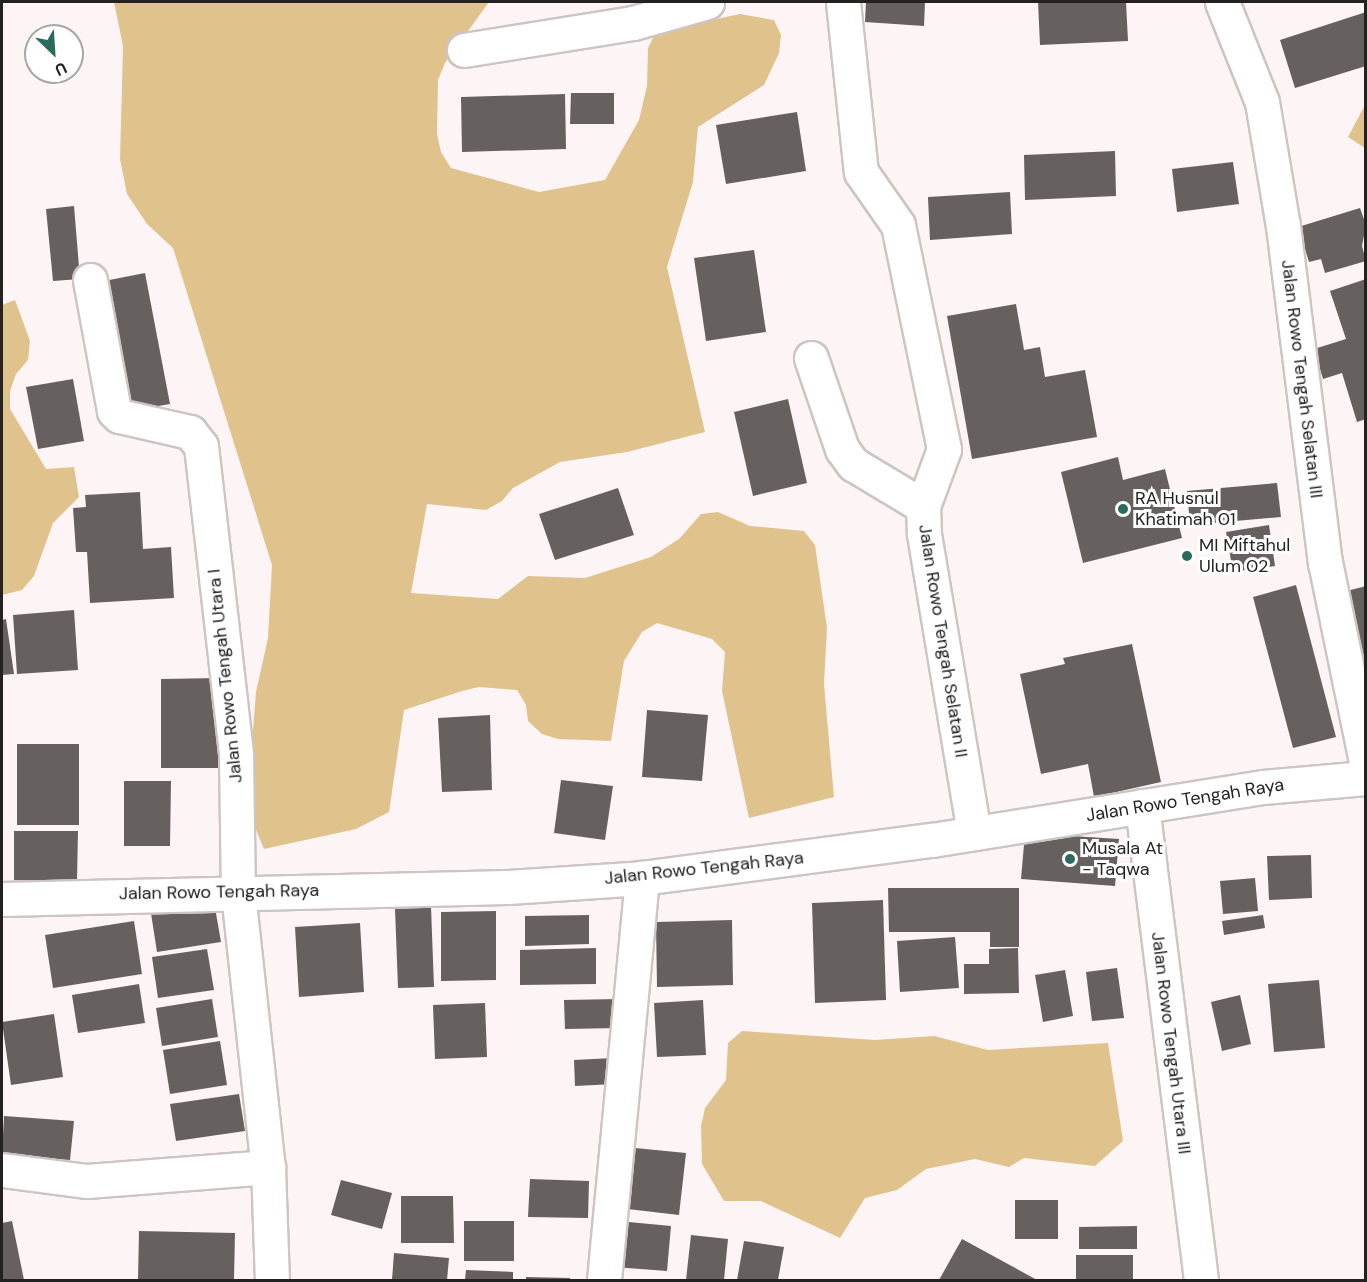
<!DOCTYPE html>
<style>
body{margin:0}
#map{position:relative;width:1367px;height:1282px;overflow:hidden;background:#fdf5f5;font-family:"DM Sans",sans-serif}
div>[style]{position:absolute}
.green>*{inset:0;background:#e0c28c}
.building>*{inset:0;background:#66615e}
.roads{filter:drop-shadow(2px 0 #ccc5c4) drop-shadow(-2px 0 #ccc5c4) drop-shadow(0 2px #ccc5c4) drop-shadow(0 -2px #ccc5c4)}
.minor>*{height:33px;margin:-16.5px;padding:0 16.5px;transform-origin:16.5px;border-radius:16.5px;background:#fff}
.dots>*{width:16px;height:16px;translate:-50% -50%;box-sizing:border-box;border:3px solid #fff;border-radius:50%}
span{translate:-50% -50%;white-space:nowrap;text-align:center;line-height:1.15;-webkit-text-stroke:6px #fff;paint-order:stroke}
.street-label{font-size:18px;color:#242121}
.poi-label{font-size:18px;color:#242121}
.left{translate:0 -50%;text-align:left}
.frame{position:absolute;inset:0;border:3px solid #242121;pointer-events:none}
.north{position:absolute;left:24px;top:24px;width:60px;height:60px;box-sizing:border-box;background:#fff;border:2px solid #a7a6a6;border-radius:50%;rotate:155deg;font-size:16px;font-weight:700;line-height:24px;text-align:center;color:#242121}
.north::after{content:'';display:block;margin:auto;width:21px;height:27px;background:#296c5c;clip-path:polygon(50% 0,100% 100%,50% 72%,0 100%)}
</style>
<div id="map">
<div class="green">
<div style="clip-path:polygon(114px 2px,489px 2px,445px 63px,438px 80px,437px 134px,441px 152px,451px 168px,539px 192px,605px 180px,639px 120px,647px 86px,648px 48px,656px 32px,740px 14px,774px 20px,781px 35px,779px 53px,764px 85px,698px 127px,693px 182px,667px 267px,705px 432px,627px 452px,560px 462px,513px 488px,502px 501px,486px 510px,427px 504px,411px 593px,498px 599px,528px 576px,585px 578px,651px 557px,679px 539px,701px 514px,718px 512px,750px 526px,804px 531px,815px 545px,827px 628px,824px 684px,834px 797px,749px 818px,722px 691px,725px 652px,712px 639px,657px 623px,642px 632px,624px 661px,611px 741px,558px 739px,542px 734px,528px 721px,526px 705px,517px 690px,479px 687px,462px 691px,404px 710px,389px 812px,356px 829px,264px 849px,247px 808px,256px 692px,268px 638px,272px 565px,173px 248px,147px 224px,127px 194px,120px 159px,123px 46px)"></div>
<div style="clip-path:polygon(1365px 105px,1365px 148px,1348px 137px)"></div>
<div style="clip-path:polygon(15px 300px,30px 341px,28px 360px,16px 374px,10px 391px,10px 409px,46px 469px,74px 467px,79px 497px,53px 523px,34px 576px,22px 590px,2px 595px,2px 305px)"></div>
<div style="clip-path:polygon(742px 1031px,875px 1040px,934px 1036px,988px 1050px,1108px 1043px,1123px 1141px,1095px 1166px,1024px 1158px,1009px 1167px,975px 1159px,926px 1169px,897px 1190px,865px 1198px,840px 1238px,761px 1201px,724px 1201px,702px 1164px,701px 1126px,705px 1108px,726px 1080px,728px 1043px)"></div>
</div>
<div class="building">
<div style="clip-path:polygon(866px 2px,925px 2px,924px 26px,865px 22px)"></div>
<div style="clip-path:polygon(1038px 2px,1126px 2px,1128px 41px,1040px 45px)"></div>
<div style="clip-path:polygon(1366px 12px,1366px 66px,1295px 88px,1280px 40px)"></div>
<div style="clip-path:polygon(571px 93px,614px 93px,614px 124px,570px 124px)"></div>
<div style="clip-path:polygon(565px 94px,566px 149px,462px 152px,461px 97px)"></div>
<div style="clip-path:polygon(797px 112px,806px 171px,726px 184px,716px 125px)"></div>
<div style="clip-path:polygon(1115px 151px,1116px 196px,1025px 200px,1024px 155px)"></div>
<div style="clip-path:polygon(1233px 162px,1239px 204px,1177px 212px,1172px 169px)"></div>
<div style="clip-path:polygon(1010px 192px,1012px 234px,930px 240px,928px 197px)"></div>
<div style="clip-path:polygon(74px 206px,80px 279px,53px 281px,46px 209px)"></div>
<div style="clip-path:polygon(1360px 208px,1366px 225px,1362px 246px,1366px 261px,1325px 273px,1321px 259px,1309px 262px,1298px 227px)"></div>
<div style="clip-path:polygon(754px 250px,766px 332px,706px 341px,694px 258px)"></div>
<div style="clip-path:polygon(145px 273px,170px 404px,123px 412px,99px 282px)"></div>
<div style="clip-path:polygon(1366px 279px,1366px 419px,1357px 422px,1342px 373px,1323px 379px,1314px 349px,1346px 339px,1330px 291px)"></div>
<div style="clip-path:polygon(1016px 304px,1024px 350px,1040px 347px,1045px 377px,1085px 370px,1097px 437px,972px 459px,947px 316px)"></div>
<div style="clip-path:polygon(73px 379px,84px 441px,38px 449px,26px 387px)"></div>
<div style="clip-path:polygon(788px 399px,807px 483px,753px 496px,734px 412px)"></div>
<div style="clip-path:polygon(1118px 457px,1123px 480px,1165px 469px,1182px 538px,1083px 563px,1061px 472px)"></div>
<div style="clip-path:polygon(1277px 483px,1281px 517px,1190px 525px,1187px 491px)"></div>
<div style="clip-path:polygon(618px 488px,634px 535px,555px 560px,539px 514px)"></div>
<div style="clip-path:polygon(140px 492px,143px 549px,171px 547px,174px 598px,90px 603px,87px 552px,76px 552px,73px 508px,86px 507px,85px 495px)"></div>
<div style="clip-path:polygon(1269px 525px,1275px 566px,1233px 572px,1226px 532px)"></div>
<div style="clip-path:polygon(1296px 585px,1336px 737px,1293px 748px,1253px 597px)"></div>
<div style="clip-path:polygon(1366px 586px,1366px 676px,1365px 676px,1343px 592px)"></div>
<div style="clip-path:polygon(74px 610px,78px 670px,17px 674px,13px 615px)"></div>
<div style="clip-path:polygon(6px 619px,14px 674px,2px 675px,2px 620px)"></div>
<div style="clip-path:polygon(1132px 644px,1161px 782px,1094px 797px,1088px 764px,1041px 774px,1020px 674px,1065px 664px,1063px 658px)"></div>
<div style="clip-path:polygon(219px 678px,219px 768px,161px 768px,161px 679px)"></div>
<div style="clip-path:polygon(647px 710px,708px 715px,702px 781px,642px 777px)"></div>
<div style="clip-path:polygon(490px 715px,492px 790px,442px 792px,438px 718px)"></div>
<div style="clip-path:polygon(17px 744px,79px 744px,79px 825px,17px 825px)"></div>
<div style="clip-path:polygon(561px 780px,613px 786px,605px 840px,554px 833px)"></div>
<div style="clip-path:polygon(124px 781px,171px 781px,170px 846px,124px 846px)"></div>
<div style="clip-path:polygon(14px 831px,78px 831px,77px 880px,14px 880px)"></div>
<div style="clip-path:polygon(1025px 833px,1119px 839px,1115px 886px,1021px 879px)"></div>
<div style="clip-path:polygon(1311px 855px,1312px 898px,1269px 900px,1267px 856px)"></div>
<div style="clip-path:polygon(1255px 878px,1258px 911px,1223px 914px,1220px 881px)"></div>
<div style="clip-path:polygon(888px 888px,1019px 888px,1019px 947px,990px 947px,990px 932px,889px 932px)"></div>
<div style="clip-path:polygon(213px 896px,221px 942px,157px 952px,150px 907px)"></div>
<div style="clip-path:polygon(883px 900px,886px 1000px,815px 1003px,812px 903px)"></div>
<div style="clip-path:polygon(431px 907px,434px 987px,398px 988px,395px 909px)"></div>
<div style="clip-path:polygon(496px 911px,496px 980px,441px 981px,441px 912px)"></div>
<div style="clip-path:polygon(589px 915px,589px 944px,525px 946px,525px 916px)"></div>
<div style="clip-path:polygon(1263px 915px,1265px 928px,1224px 935px,1222px 921px)"></div>
<div style="clip-path:polygon(732px 920px,733px 985px,657px 987px,656px 922px)"></div>
<div style="clip-path:polygon(134px 921px,142px 974px,53px 988px,45px 935px)"></div>
<div style="clip-path:polygon(360px 923px,364px 992px,299px 997px,295px 927px)"></div>
<div style="clip-path:polygon(955px 937px,959px 988px,900px 992px,897px 941px)"></div>
<div style="clip-path:polygon(596px 948px,596px 984px,520px 985px,520px 950px)"></div>
<div style="clip-path:polygon(1018px 948px,1019px 993px,964px 994px,964px 964px,989px 964px,989px 949px)"></div>
<div style="clip-path:polygon(207px 949px,214px 990px,158px 998px,152px 957px)"></div>
<div style="clip-path:polygon(1117px 968px,1124px 1018px,1092px 1021px,1086px 972px)"></div>
<div style="clip-path:polygon(1065px 970px,1073px 1016px,1043px 1022px,1035px 975px)"></div>
<div style="clip-path:polygon(1319px 980px,1325px 1048px,1274px 1052px,1268px 984px)"></div>
<div style="clip-path:polygon(139px 984px,145px 1023px,78px 1033px,72px 995px)"></div>
<div style="clip-path:polygon(1240px 995px,1251px 1044px,1222px 1051px,1211px 1002px)"></div>
<div style="clip-path:polygon(212px 999px,218px 1037px,162px 1046px,156px 1008px)"></div>
<div style="clip-path:polygon(619px 999px,620px 1028px,565px 1029px,564px 1000px)"></div>
<div style="clip-path:polygon(703px 1000px,706px 1055px,657px 1057px,654px 1003px)"></div>
<div style="clip-path:polygon(485px 1003px,487px 1057px,435px 1059px,433px 1005px)"></div>
<div style="clip-path:polygon(54px 1014px,63px 1077px,11px 1085px,2px 1022px)"></div>
<div style="clip-path:polygon(220px 1041px,227px 1085px,170px 1094px,163px 1050px)"></div>
<div style="clip-path:polygon(613px 1058px,615px 1084px,575px 1086px,574px 1060px)"></div>
<div style="clip-path:polygon(239px 1094px,245px 1131px,176px 1141px,170px 1104px)"></div>
<div style="clip-path:polygon(4px 1116px,74px 1121px,70px 1160px,2px 1155px)"></div>
<div style="clip-path:polygon(625px 1147px,686px 1153px,679px 1215px,619px 1208px)"></div>
<div style="clip-path:polygon(530px 1179px,589px 1181px,588px 1218px,528px 1217px)"></div>
<div style="clip-path:polygon(341px 1180px,392px 1193px,382px 1229px,331px 1215px)"></div>
<div style="clip-path:polygon(401px 1196px,453px 1196px,454px 1243px,401px 1243px)"></div>
<div style="clip-path:polygon(1015px 1200px,1058px 1200px,1058px 1239px,1015px 1239px)"></div>
<div style="clip-path:polygon(12px 1221px,24px 1280px,2px 1280px,2px 1223px)"></div>
<div style="clip-path:polygon(464px 1221px,514px 1221px,514px 1261px,464px 1261px)"></div>
<div style="clip-path:polygon(618px 1221px,671px 1226px,667px 1271px,614px 1267px)"></div>
<div style="clip-path:polygon(1137px 1226px,1137px 1249px,1079px 1249px,1079px 1227px)"></div>
<div style="clip-path:polygon(139px 1231px,235px 1233px,234px 1280px,138px 1280px)"></div>
<div style="clip-path:polygon(691px 1235px,728px 1239px,724px 1280px,686px 1280px)"></div>
<div style="clip-path:polygon(962px 1239px,1037px 1280px,939px 1280px)"></div>
<div style="clip-path:polygon(744px 1241px,784px 1247px,778px 1280px,737px 1280px)"></div>
<div style="clip-path:polygon(394px 1253px,449px 1258px,447px 1280px,392px 1280px)"></div>
<div style="clip-path:polygon(1076px 1255px,1133px 1255px,1133px 1280px,1076px 1280px)"></div>
<div style="clip-path:polygon(466px 1270px,513px 1272px,513px 1280px,465px 1280px)"></div>
<div style="clip-path:polygon(526px 1277px,570px 1278px,570px 1280px,526px 1280px)"></div>
</div>
<div class="roads">
<div class="minor">
<div style="left:843px;top:2px;width:171px;rotate:84deg"></div>
<div style="left:861px;top:172px;width:65px;rotate:55.1deg"></div>
<div style="left:898px;top:225px;width:229px;rotate:78.4deg"></div>
<div style="left:944px;top:449px;width:61px;rotate:110.2deg"></div>
<div style="left:923px;top:506px;width:28px;rotate:88deg"></div>
<div style="left:924px;top:534px;width:303px;rotate:80.5deg"></div>
<div style="left:1222px;top:2px;width:108px;rotate:68.2deg"></div>
<div style="left:1262px;top:102px;width:126px;rotate:80.4deg"></div>
<div style="left:1283px;top:226px;width:339px;rotate:82.9deg"></div>
<div style="left:1325px;top:562px;width:203px;rotate:78.4deg"></div>
<div style="left:464px;top:50px;width:171px;rotate:-9.1deg"></div>
<div style="left:633px;top:23px;width:77px;rotate:-15.8deg"></div>
<div style="left:90px;top:280px;width:133px;rotate:79.6deg"></div>
<div style="left:114px;top:411px;width:7px;rotate:45deg"></div>
<div style="left:119px;top:416px;width:73px;rotate:12.7deg"></div>
<div style="left:190px;top:432px;width:18px;rotate:52deg"></div>
<div style="left:201px;top:446px;width:311px;rotate:83.5deg"></div>
<div style="left:236px;top:755px;width:138px;rotate:89.2deg"></div>
<div style="left:238px;top:893px;width:276px;rotate:83.8deg"></div>
<div style="left:268px;top:1167px;width:113px;rotate:88deg"></div>
<div style="left:811px;top:358px;width:96px;rotate:71.2deg"></div>
<div style="left:842px;top:449px;width:19px;rotate:54deg"></div>
<div style="left:853px;top:464px;width:82px;rotate:31deg"></div>
<div style="left:1142px;top:806px;width:478px;rotate:82.9deg"></div>
<div style="left:2px;top:899px;width:506px;rotate:-1.36deg"></div>
<div style="left:508px;top:887px;width:134px;rotate:-3.8deg"></div>
<div style="left:642px;top:878px;width:292px;rotate:-7.5deg"></div>
<div style="left:932px;top:840px;width:335px;rotate:-9.1deg"></div>
<div style="left:1263px;top:787px;width:103px;rotate:-5deg"></div>
<div style="left:2px;top:1170px;width:86px;rotate:7.4deg"></div>
<div style="left:87px;top:1181px;width:182px;rotate:-4.4deg"></div>
<div style="left:604px;top:1280px;width:404px;rotate:-84.6deg"></div>
</div>
</div>
<div class="dots">
<div style="left:1123px;top:509px;background:#296c5c"></div>
<div style="left:1187px;top:556px;background:#296c5c"></div>
<div style="left:1070px;top:859px;background:#296c5c"></div>
</div>
<div class="street-label">
<span style="left:1302px;top:379px;rotate:83deg">Jalan Rowo Tengah Selatan III</span>
<span style="left:943px;top:641px;rotate:81deg">Jalan Rowo Tengah Selatan II</span>
<span style="left:225px;top:676px;rotate:-96deg">Jalan Rowo Tengah Utara I</span>
<span style="left:1185px;top:800px;rotate:-9deg">Jalan Rowo Tengah Raya</span>
<span style="left:704px;top:868px;rotate:-6deg">Jalan Rowo Tengah Raya</span>
<span style="left:219px;top:892px;rotate:-1deg">Jalan Rowo Tengah Raya</span>
<span style="left:1171px;top:1043px;rotate:83deg">Jalan Rowo Tengah Utara III</span>
</div>
<div class="poi-label">
<span class="left" style="left:1135px;top:509px">RA Husnul<br>Khatimah 01</span>
<span class="left" style="left:1199px;top:556px">MI Miftahul<br>Ulum 02</span>
<span class="left" style="left:1082px;top:859px">Musala At<br>- Taqwa</span>
</div>
<div class="frame"></div>
<div class="north">U</div>
</div>
